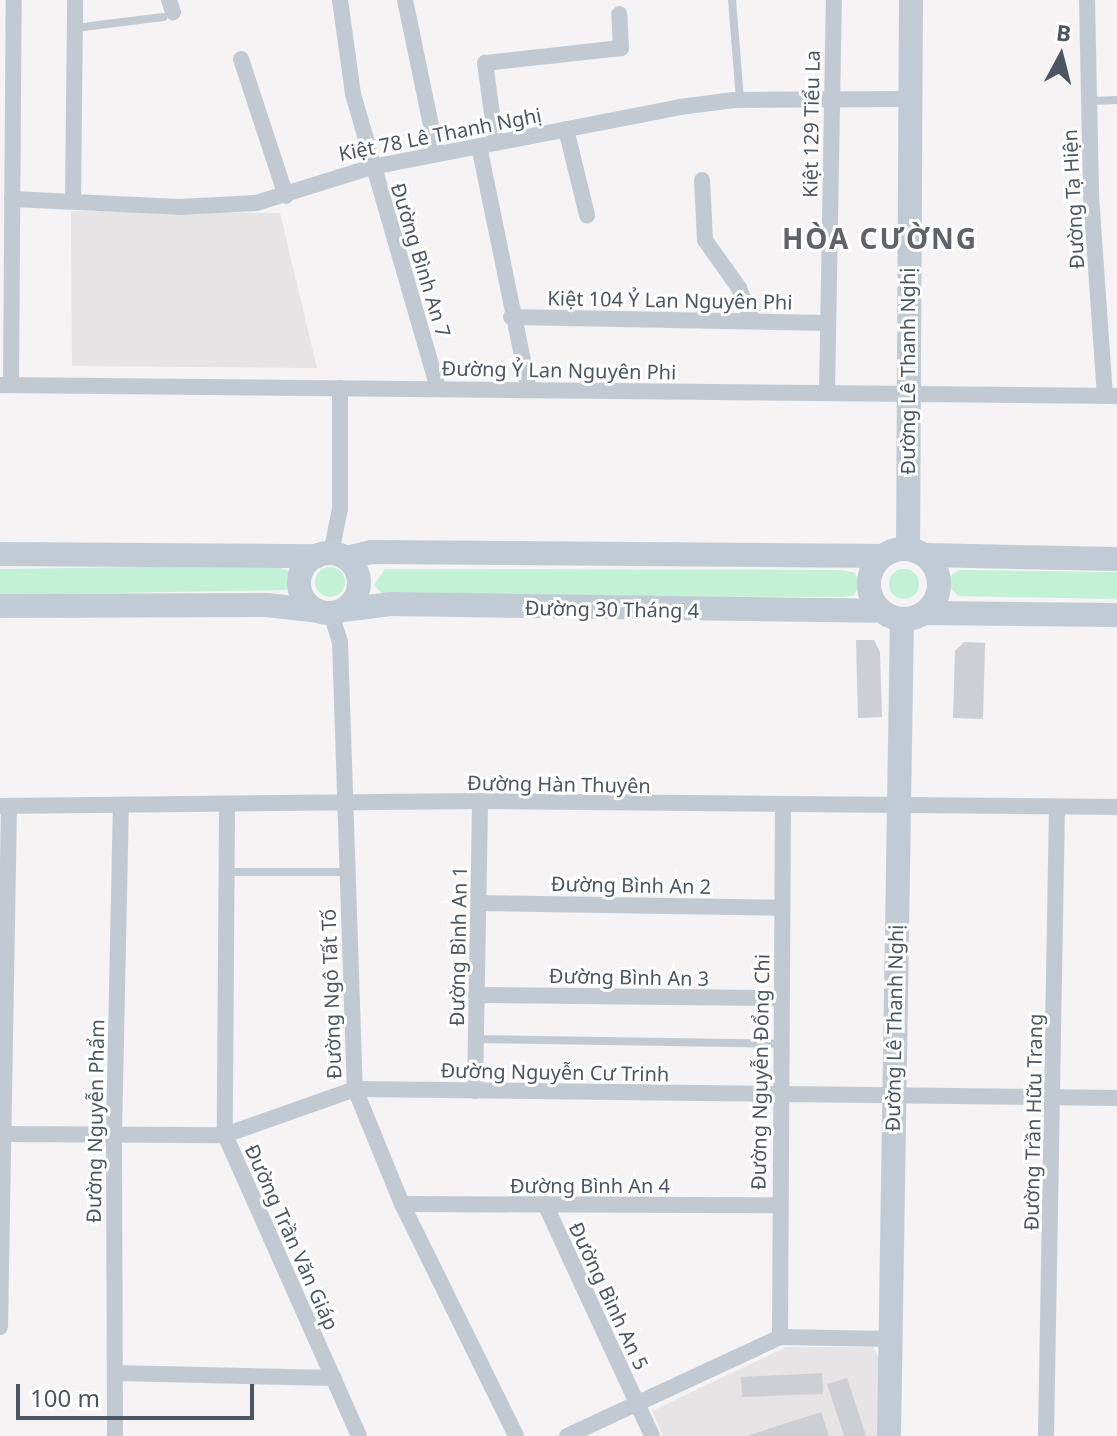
<!DOCTYPE html>
<meta charset="utf-8">
<style>
body{margin:0}
#map{position:relative;width:1117px;height:1436px;overflow:hidden;background:#f5f3f3;font-family:"Noto Sans",sans-serif}
div>[style]{position:absolute}
.education>*{inset:0;background:#e6e4e5}
.green>*{inset:0;background:#c3f1d5}
.round{border-radius:50%}
.building>*{inset:0;background:#cdcfd5}
.lane>*{height:8px;margin:-4px;padding:0 4px;transform-origin:4px;border-radius:4px;background:#c1cad2}
.street>*{height:16px;margin:-8px;padding:0 8px;transform-origin:8px;border-radius:8px;background:#c1cad2}
.secondary>*{height:24px;margin:-12px;padding:0 12px;transform-origin:12px;border-radius:12px;background:#c1cbd6}
.secondary>.ring{margin:-12px;padding:0;box-sizing:content-box;background:none;border:24px solid #c1cbd6;border-radius:50%}
span{translate:-50% -50%;white-space:nowrap;text-align:center;line-height:1.15;-webkit-text-stroke:6px #fff;paint-order:stroke}
.street-label{font-size:20px;color:#4a5661}
.district-label{font-size:28px;color:#5f6368;font-weight:700;letter-spacing:2px}
.north{position:absolute;left:1021px;top:16px;width:80px;height:80px;-webkit-text-stroke:6px #fff;paint-order:stroke;rotate:7deg;font-size:22px;font-weight:700;line-height:32px;text-align:center;color:#4a5661}
.north::after{content:'';display:block;margin:auto;width:28px;height:36px;background:#4a5661;clip-path:polygon(50% 0,100% 100%,50% 72%,0 100%)}
.scale{position:absolute;left:16px;top:1384px;width:238px;height:36px;box-sizing:border-box;border:4px solid #4a5661;border-top:0;padding-left:10px;font-size:24px;line-height:28px;white-space:nowrap;color:#4a5661;-webkit-text-stroke:6px #fff;paint-order:stroke}
</style>
<div id="map">
<div class="education">
<div style="clip-path:polygon(71px 211px,280px 213px,317px 368px,72px 366px)"></div>
<div style="clip-path:polygon(786px 1347px,873px 1347px,881px 1361px,880px 1436px,663px 1436px,652px 1411px)"></div>
</div>
<div class="green">
<div style="clip-path:polygon(273px 565px,291px 572px,287px 590px,0 595px,0 569px)"></div>
<div class="round" style="left:315px;top:567px;width:30px;height:30px"></div>
<div class="round" style="left:889px;top:569px;width:30px;height:30px"></div>
<div style="clip-path:polygon(385px 569px,841px 570px,855px 573px,860px 584px,854px 595px,844px 597px,384px 596px,374px 585px)"></div>
<div style="clip-path:polygon(959px 570px,1117px 572px,1117px 599px,958px 596px,948px 585px,949px 577px)"></div>
</div>
<div class="building">
<div style="clip-path:polygon(856px 640px,874px 640px,880px 652px,882px 717px,858px 718px)"></div>
<div style="clip-path:polygon(964px 642px,985px 643px,983px 719px,953px 718px,955px 651px)"></div>
<div style="clip-path:polygon(822px 1373px,823px 1394px,742px 1397px,741px 1377px)"></div>
<div style="clip-path:polygon(847px 1378px,866px 1436px,844px 1436px,827px 1384px)"></div>
<div style="clip-path:polygon(821px 1412px,829px 1436px,750px 1436px,750px 1435px)"></div>
</div>
<div class="lane">
<div style="left:732px;top:0;width:99px;rotate:85.4deg"></div>
<div style="left:75px;top:28px;width:89px;rotate:-7.1deg"></div>
<div style="left:1090px;top:101px;width:27px;rotate:-2deg"></div>
<div style="left:227px;top:872px;width:119px"></div>
<div style="left:476px;top:1039px;width:304px;rotate:0.9deg"></div>
</div>
<div class="street">
<div style="left:169px;top:0;width:13px;rotate:72deg"></div>
<div style="left:340px;top:0;width:95px;rotate:82.1deg"></div>
<div style="left:353px;top:94px;width:307px;rotate:73.9deg"></div>
<div style="left:405px;top:0;width:157px;rotate:78.3deg"></div>
<div style="left:1087px;top:0;width:196px;rotate:88.8deg"></div>
<div style="left:1091px;top:196px;width:199px;rotate:86deg"></div>
<div style="left:241px;top:59px;width:144px;rotate:71.8deg"></div>
<div style="left:566px;top:129px;width:89px;rotate:76.3deg"></div>
<div style="left:496px;top:143px;width:81px;rotate:-97.8deg"></div>
<div style="left:485px;top:63px;width:137px;rotate:-6.3deg"></div>
<div style="left:621px;top:48px;width:34px;rotate:-93deg"></div>
<div style="left:479px;top:146px;width:249px;rotate:78.4deg"></div>
<div style="left:702px;top:180px;width:60px;rotate:87.1deg"></div>
<div style="left:705px;top:240px;width:59px;rotate:54.7deg"></div>
<div style="left:739px;top:288px;width:35px;rotate:68deg"></div>
<div style="left:12px;top:199px;width:167px;rotate:2.7deg"></div>
<div style="left:179px;top:207px;width:77px;rotate:-3deg"></div>
<div style="left:256px;top:203px;width:121px;rotate:-17.2deg"></div>
<div style="left:372px;top:167px;width:314px;rotate:-11deg"></div>
<div style="left:680px;top:107px;width:54px;rotate:-7.4deg"></div>
<div style="left:734px;top:100px;width:176px;rotate:-0.3deg"></div>
<div style="left:73px;top:201px;width:201px;rotate:-89.4deg"></div>
<div style="left:511px;top:317px;width:317px;rotate:1.1deg"></div>
<div style="left:0;top:385px;width:1117px;rotate:0.56deg"></div>
<div style="left:11px;top:385px;width:385px;rotate:-89.6deg"></div>
<div style="left:827px;top:393px;width:393px;rotate:-89deg"></div>
<div style="left:331px;top:553px;width:45px;rotate:-78.4deg"></div>
<div style="left:340px;top:509px;width:121px;rotate:-90deg"></div>
<div style="left:331px;top:613px;width:30px;rotate:73deg"></div>
<div style="left:340px;top:642px;width:447px;rotate:88.1deg"></div>
<div style="left:355px;top:1089px;width:124px;rotate:67.8deg"></div>
<div style="left:402px;top:1204px;width:258px;rotate:63.8deg"></div>
<div style="left:0;top:806px;width:480px;rotate:-0.6deg"></div>
<div style="left:480px;top:801px;width:637px;rotate:0.54deg"></div>
<div style="left:227px;top:808px;width:327px;rotate:90.4deg"></div>
<div style="left:225px;top:1135px;width:329px;rotate:66deg"></div>
<div style="left:479px;top:903px;width:303px;rotate:0.9deg"></div>
<div style="left:476px;top:995px;width:305px;rotate:0.6deg"></div>
<div style="left:475px;top:1091px;width:290px;rotate:-89deg"></div>
<div style="left:0;top:1134px;width:225px;rotate:0.3deg"></div>
<div style="left:225px;top:1135px;width:138px;rotate:-19.5deg"></div>
<div style="left:355px;top:1089px;width:762px;rotate:0.68deg"></div>
<div style="left:402px;top:1204px;width:377px;rotate:0.2deg"></div>
<div style="left:545px;top:1204px;width:255px;rotate:65.2deg"></div>
<div style="left:0;top:1327px;width:521px;rotate:-89.01deg"></div>
<div style="left:780px;top:1337px;width:529px;rotate:-89.68deg"></div>
<div style="left:115px;top:1373px;width:219px;rotate:1.3deg"></div>
<div style="left:115px;top:1436px;width:302px;rotate:-90.2deg"></div>
<div style="left:114px;top:1134px;width:327px;rotate:-88.8deg"></div>
<div style="left:567px;top:1436px;width:235px;rotate:-24.9deg"></div>
<div style="left:780px;top:1337px;width:110px;rotate:1deg"></div>
<div style="left:1046px;top:1436px;width:628px;rotate:-89deg"></div>
</div>
<div class="secondary">
<div style="left:908px;top:548px;width:548px;rotate:-89.69deg"></div>
<div class="ring" style="left:869px;top:549px;width:46px;height:46px"></div>
<div class="ring" style="left:299px;top:553px;width:36px;height:36px"></div>
<div style="left:0;top:554px;width:317px;rotate:0.4deg"></div>
<div style="left:925px;top:555px;width:192px;rotate:1.2deg"></div>
<div style="left:346px;top:558px;width:26px;rotate:-13deg"></div>
<div style="left:371px;top:552px;width:512px;rotate:0.45deg"></div>
<div style="left:0;top:606px;width:267px;rotate:-0.2deg"></div>
<div style="left:267px;top:605px;width:51px;rotate:6.7deg"></div>
<div style="left:343px;top:610px;width:48px;rotate:-7.1deg"></div>
<div style="left:391px;top:604px;width:490px;rotate:0.8deg"></div>
<div style="left:925px;top:613px;width:192px;rotate:0.6deg"></div>
<div style="left:889px;top:1436px;width:817px;rotate:-89.09deg"></div>
</div>
<div class="street-label">
<span style="left:811px;top:124px;rotate:-89deg">Kiệt 129 Tiểu La</span>
<span style="left:440px;top:134px;rotate:-11deg">Kiệt 78 Lê Thanh Nghị</span>
<span style="left:1073px;top:199px;rotate:-93deg">Đường Tạ Hiện</span>
<span style="left:421px;top:260px;rotate:73deg">Đường Bình An 7</span>
<span style="left:670px;top:300px;rotate:1deg">Kiệt 104 Ỷ Lan Nguyên Phi</span>
<span style="left:559px;top:370px;rotate:1deg">Đường Ỷ Lan Nguyên Phi</span>
<span style="left:907px;top:371px;rotate:-90deg">Đường Lê Thanh Nghị</span>
<span style="left:612px;top:609px;rotate:1deg">Đường 30 Tháng 4</span>
<span style="left:559px;top:784px;rotate:1deg">Đường Hàn Thuyên</span>
<span style="left:631px;top:885px;rotate:1deg">Đường Bình An 2</span>
<span style="left:458px;top:946px;rotate:-89deg">Đường Bình An 1</span>
<span style="left:629px;top:977px;rotate:1deg">Đường Bình An 3</span>
<span style="left:331px;top:994px;rotate:-92deg">Đường Ngô Tất Tố</span>
<span style="left:894px;top:1028px;rotate:-89deg">Đường Lê Thanh Nghị</span>
<span style="left:555px;top:1072px;rotate:1deg">Đường Nguyễn Cư Trinh</span>
<span style="left:760px;top:1072px;rotate:-89deg">Đường Nguyễn Đổng Chi</span>
<span style="left:95px;top:1121px;rotate:-89deg">Đường Nguyễn Phẩm</span>
<span style="left:1033px;top:1122px;rotate:-89deg">Đường Trần Hữu Trang</span>
<span style="left:590px;top:1185px">Đường Bình An 4</span>
<span style="left:292px;top:1237px;rotate:66deg">Đường Trần Văn Giáp</span>
<span style="left:609px;top:1296px;rotate:65deg">Đường Bình An 5</span>
</div>
<div class="district-label">
<span style="left:880px;top:238px">HÒA CƯỜNG</span>
</div>
<div class="north">B</div>
<div class="scale">100 m</div>
</div>
